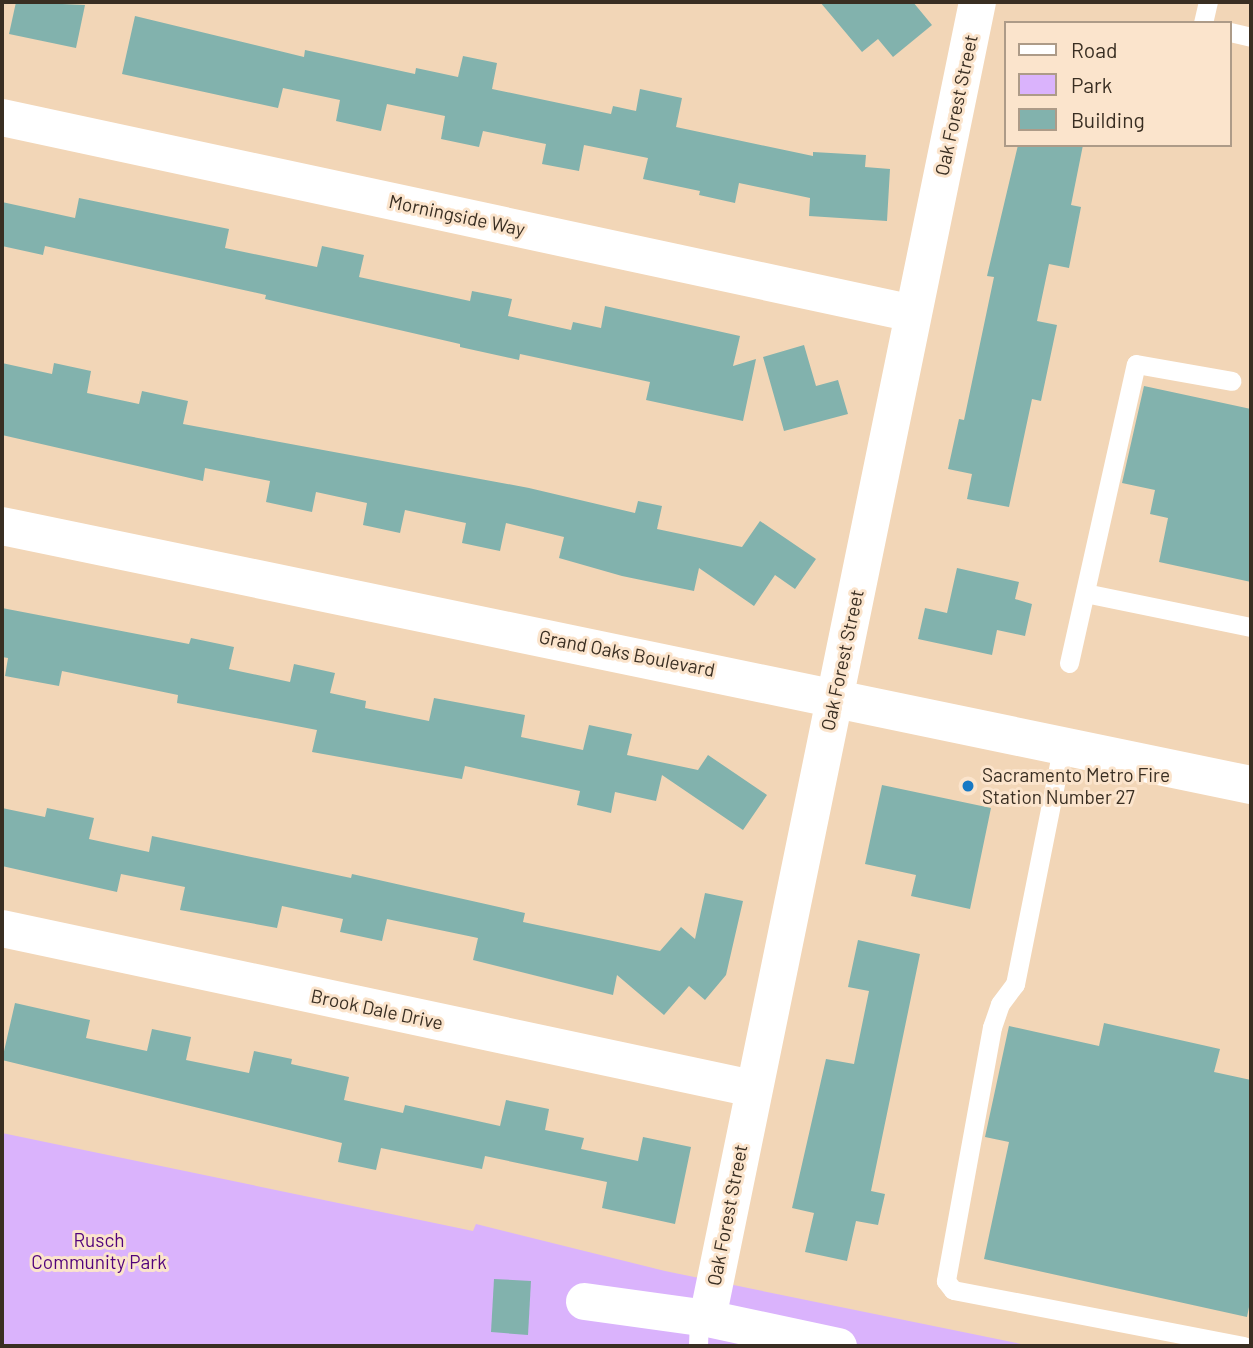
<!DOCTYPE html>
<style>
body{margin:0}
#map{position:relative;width:1253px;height:1348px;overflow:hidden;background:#f2d6b7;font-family:Barlow,sans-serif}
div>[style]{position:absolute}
.green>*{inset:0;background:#dab3fc}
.building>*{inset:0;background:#82b2ad}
.service>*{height:19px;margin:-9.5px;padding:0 9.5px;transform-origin:9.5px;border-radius:9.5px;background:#fff}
.minor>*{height:37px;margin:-18.5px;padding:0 18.5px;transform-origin:18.5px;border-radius:18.5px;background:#fff}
.tertiary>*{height:38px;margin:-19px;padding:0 19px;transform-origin:19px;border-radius:19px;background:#fff}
.dots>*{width:19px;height:19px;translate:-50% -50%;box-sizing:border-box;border:4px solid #fbe4cc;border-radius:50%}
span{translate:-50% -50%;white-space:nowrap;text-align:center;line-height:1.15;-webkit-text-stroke:6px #fbe4cc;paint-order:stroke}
.street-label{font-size:19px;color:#392e22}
.poi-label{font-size:19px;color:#392e22}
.left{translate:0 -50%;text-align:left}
.park-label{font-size:19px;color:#52037b}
.frame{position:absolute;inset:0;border:4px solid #392e22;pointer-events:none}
.legend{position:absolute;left:1004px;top:21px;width:228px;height:126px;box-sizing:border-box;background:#fbe4cc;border:2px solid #ad9b88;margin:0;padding:9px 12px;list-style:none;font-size:21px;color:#392e22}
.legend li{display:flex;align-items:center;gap:14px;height:35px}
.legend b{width:35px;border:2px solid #ad9b88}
</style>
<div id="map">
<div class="green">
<div style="clip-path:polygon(2px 1133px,473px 1231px,476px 1224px,665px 1271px,1031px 1346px,2px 1346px)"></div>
</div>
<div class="building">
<div style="clip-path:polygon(16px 2px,85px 5px,76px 48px,9px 34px)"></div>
<div style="clip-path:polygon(820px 2px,913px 2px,932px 25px,893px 57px,878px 39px,862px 52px)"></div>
<div style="clip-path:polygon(135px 16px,304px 57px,305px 50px,415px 74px,416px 68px,458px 77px,463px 56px,497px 63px,492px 89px,611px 114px,613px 106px,636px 111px,640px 89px,682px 98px,676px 127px,813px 156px,813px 152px,866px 155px,865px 167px,890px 169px,887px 221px,809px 216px,810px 198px,739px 183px,735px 203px,699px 195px,700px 191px,643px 179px,648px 158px,584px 145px,579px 171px,542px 164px,546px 144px,483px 131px,479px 147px,441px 139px,445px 116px,387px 104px,381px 131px,336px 121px,340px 100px,283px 88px,278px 108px,122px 74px)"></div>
<div style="clip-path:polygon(1018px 145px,1083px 145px,1071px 205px,1081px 207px,1069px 268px,1049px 264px,1037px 321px,1057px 325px,1041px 401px,1032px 399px,1009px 507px,967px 499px,972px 474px,948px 469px,959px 419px,964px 420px,994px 277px,987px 276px)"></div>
<div style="clip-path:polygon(79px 198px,229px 229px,225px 248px,317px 267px,322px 246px,364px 255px,359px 277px,470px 301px,472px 291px,512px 299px,508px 316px,571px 330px,573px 322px,601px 328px,605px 306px,740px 336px,733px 366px,756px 359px,743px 421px,646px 400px,650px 382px,520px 354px,519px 360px,460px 347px,460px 344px,265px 299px,266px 295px,45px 246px,43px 255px,2px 246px,2px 202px,75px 218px)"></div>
<div style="clip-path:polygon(804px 345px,816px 386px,838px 380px,848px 414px,784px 431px,763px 357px)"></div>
<div style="clip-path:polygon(2px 363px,52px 374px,54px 363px,91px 371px,87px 393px,139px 404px,142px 391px,188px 401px,183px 424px,529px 488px,635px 513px,638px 501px,662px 506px,657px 529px,742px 547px,760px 521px,816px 559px,795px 589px,775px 575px,754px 606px,699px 568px,694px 591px,622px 576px,559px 558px,564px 537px,506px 523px,500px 551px,462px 543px,466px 523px,405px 510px,400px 533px,363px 525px,367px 503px,316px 492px,312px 512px,266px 502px,270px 481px,205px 468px,203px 481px,2px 435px)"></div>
<div style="clip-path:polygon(1144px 386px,1251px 409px,1251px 582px,1159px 562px,1168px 518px,1150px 514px,1155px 490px,1122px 483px)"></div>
<div style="clip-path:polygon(957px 568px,1019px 582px,1015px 599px,1032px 604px,1025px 636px,997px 630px,992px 655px,918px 639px,925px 608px,947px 613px)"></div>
<div style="clip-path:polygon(2px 608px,189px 644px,191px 638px,234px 647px,229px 669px,290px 682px,294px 664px,335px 673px,330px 693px,366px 701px,365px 708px,429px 721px,434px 698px,525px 715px,521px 737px,583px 750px,589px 725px,632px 734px,627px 755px,698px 770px,708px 755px,767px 795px,743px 830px,662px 775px,656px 801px,615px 792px,611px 813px,577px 805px,580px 791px,465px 766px,462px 779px,312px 752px,317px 730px,177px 703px,178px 695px,62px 671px,59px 686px,5px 676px,8px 658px,2px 657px)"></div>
<div style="clip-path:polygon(882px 785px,991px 808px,970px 909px,911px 896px,916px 875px,865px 864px)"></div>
<div style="clip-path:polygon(2px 808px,45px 817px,47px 808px,94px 818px,89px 839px,149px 852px,152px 836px,351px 878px,352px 874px,525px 913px,523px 922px,660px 951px,681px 927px,695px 939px,705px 893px,743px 901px,726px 975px,705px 1000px,689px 986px,664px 1015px,617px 975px,613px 995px,473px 960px,478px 938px,387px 919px,382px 941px,340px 932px,343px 919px,282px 906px,277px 928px,180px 910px,185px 887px,121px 874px,117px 892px,2px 866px)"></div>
<div style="clip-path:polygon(858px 940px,920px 954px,871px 1191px,885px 1194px,878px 1225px,856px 1221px,847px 1261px,805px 1252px,814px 1213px,792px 1208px,826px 1059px,854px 1064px,869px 991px,848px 987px)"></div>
<div style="clip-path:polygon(15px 1003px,90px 1020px,86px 1038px,147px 1051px,152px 1029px,191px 1037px,186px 1060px,249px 1073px,254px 1051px,292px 1059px,291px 1064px,349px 1077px,344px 1100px,403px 1113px,405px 1105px,500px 1126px,506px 1100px,549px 1109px,545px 1130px,584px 1138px,581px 1149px,638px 1161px,643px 1137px,691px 1147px,675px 1224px,602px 1208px,607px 1182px,485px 1156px,482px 1169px,381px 1148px,376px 1170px,338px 1162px,342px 1143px,2px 1060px)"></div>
<div style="clip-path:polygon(1104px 1023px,1220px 1049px,1214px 1072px,1251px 1080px,1251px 1297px,1247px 1317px,984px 1259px,1009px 1142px,985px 1137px,1009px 1026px,1099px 1046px)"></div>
<div style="clip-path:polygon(494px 1279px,531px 1281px,528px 1335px,491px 1332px)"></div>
</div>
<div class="service">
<div style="left:1203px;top:23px;width:22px;rotate:-77deg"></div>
<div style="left:1230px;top:32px;width:22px;rotate:13deg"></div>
<div style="left:1085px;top:593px;width:169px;rotate:11.6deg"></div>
<div style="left:1069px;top:663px;width:306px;rotate:-77.4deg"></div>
<div style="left:1136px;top:364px;width:97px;rotate:10deg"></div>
<div style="left:1063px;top:744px;width:245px;rotate:101.3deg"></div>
<div style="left:1015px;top:984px;width:25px;rotate:127deg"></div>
<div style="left:1000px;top:1004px;width:24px;rotate:109deg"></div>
<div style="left:992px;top:1027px;width:258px;rotate:100.3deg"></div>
<div style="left:946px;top:1281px;width:11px;rotate:52deg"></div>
<div style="left:953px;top:1290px;width:296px;rotate:10.9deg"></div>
<div style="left:698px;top:1346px;width:29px;rotate:-88deg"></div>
</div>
<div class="minor">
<div style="left:2px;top:117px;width:931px;rotate:12.15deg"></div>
<div style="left:2px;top:928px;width:767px;rotate:12.04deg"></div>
<div style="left:584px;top:1301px;width:124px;rotate:7.9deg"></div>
<div style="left:707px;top:1318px;width:134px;rotate:12.1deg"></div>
<div style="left:707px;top:1318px;width:1343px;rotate:-78.41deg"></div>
</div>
<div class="tertiary">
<div style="left:2px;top:526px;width:1276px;rotate:11.72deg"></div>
</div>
<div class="dots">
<div style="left:968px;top:786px;background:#1678c4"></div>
</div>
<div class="street-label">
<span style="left:956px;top:105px;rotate:-78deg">Oak Forest Street</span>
<span style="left:457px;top:215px;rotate:12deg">Morningside Way</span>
<span style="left:627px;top:653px;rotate:11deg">Grand Oaks Boulevard</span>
<span style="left:842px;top:660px;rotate:-78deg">Oak Forest Street</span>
<span style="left:377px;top:1009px;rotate:12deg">Brook Dale Drive</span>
<span style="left:727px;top:1215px;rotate:-79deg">Oak Forest Street</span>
</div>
<div class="poi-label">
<span class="left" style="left:982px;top:786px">Sacramento Metro Fire<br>Station Number 27</span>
</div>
<div class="park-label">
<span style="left:99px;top:1251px">Rusch<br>Community Park</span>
</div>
<div class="frame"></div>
<ul class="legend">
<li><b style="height:9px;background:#fff"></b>Road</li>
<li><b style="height:19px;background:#dab3fc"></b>Park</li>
<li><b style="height:19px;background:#82b2ad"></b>Building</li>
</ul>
</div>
